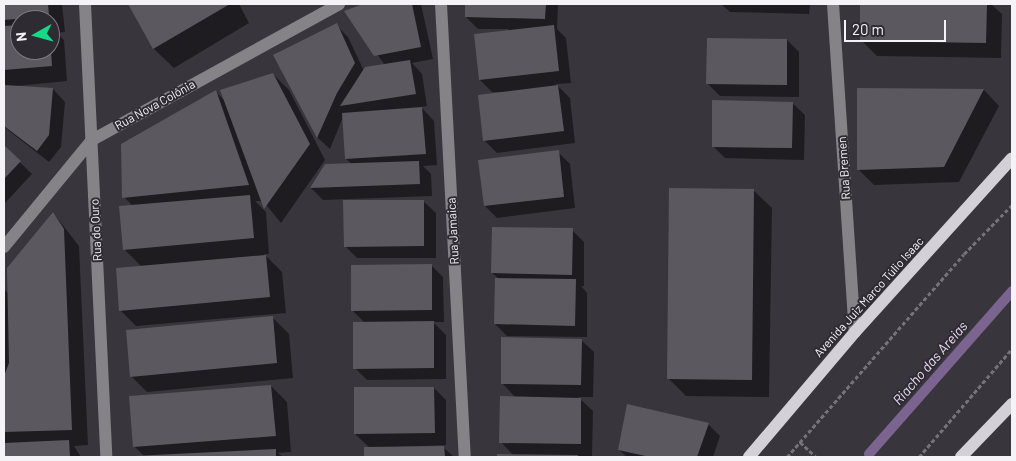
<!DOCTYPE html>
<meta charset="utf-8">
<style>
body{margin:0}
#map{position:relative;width:1016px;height:461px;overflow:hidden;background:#39353d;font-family:Barlow,sans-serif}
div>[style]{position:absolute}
.shadow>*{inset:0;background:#0007}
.stream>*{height:10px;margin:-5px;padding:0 5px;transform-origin:5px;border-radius:5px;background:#7b6590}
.building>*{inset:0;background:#5c5860}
.path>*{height:3px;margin-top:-1.5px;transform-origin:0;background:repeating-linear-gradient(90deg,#757279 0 4px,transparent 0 6.5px)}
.minor>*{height:12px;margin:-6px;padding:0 6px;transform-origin:6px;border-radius:6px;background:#858387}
.major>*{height:12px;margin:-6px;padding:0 6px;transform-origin:6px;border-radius:6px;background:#d4d0d8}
span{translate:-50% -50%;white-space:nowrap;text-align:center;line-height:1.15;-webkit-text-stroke:4px #2f2b32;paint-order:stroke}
.street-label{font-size:12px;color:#f6f3f8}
.water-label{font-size:14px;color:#e9dbf7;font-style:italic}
.frame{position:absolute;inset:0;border:5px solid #f6f3f8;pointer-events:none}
.north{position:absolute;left:10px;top:10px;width:50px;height:50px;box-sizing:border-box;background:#2f2b32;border:1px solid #7f7b81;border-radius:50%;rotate:263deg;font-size:14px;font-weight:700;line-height:20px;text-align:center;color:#f6f3f8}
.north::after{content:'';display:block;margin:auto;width:18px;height:22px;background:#15d989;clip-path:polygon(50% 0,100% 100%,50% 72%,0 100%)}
.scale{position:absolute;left:844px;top:20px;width:102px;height:22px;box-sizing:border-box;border:2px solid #f6f3f8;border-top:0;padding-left:6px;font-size:15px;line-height:18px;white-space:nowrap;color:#f6f3f8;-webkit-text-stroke:4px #2f2b32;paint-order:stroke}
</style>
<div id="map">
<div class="shadow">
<div style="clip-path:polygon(evenodd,4px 4px,62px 4px,65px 32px,57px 33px,64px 40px,67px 81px,16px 86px,53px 89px,65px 102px,61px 147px,49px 162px,4px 127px,4px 4px,20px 20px,50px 20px,50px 50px,20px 50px,20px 20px)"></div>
<div style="clip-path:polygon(129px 4px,239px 4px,249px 23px,174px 68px,154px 49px)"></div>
<div style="clip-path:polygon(366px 4px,421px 4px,433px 59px,412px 63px,422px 74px,427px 106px,421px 107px,434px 121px,437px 165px,423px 166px,431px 174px,432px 196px,323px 200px,311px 188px,325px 165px,352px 164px,346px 159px,343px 117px,330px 149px,318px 138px,274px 56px,336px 25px,348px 37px,364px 71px,385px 65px,346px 12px)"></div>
<div style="clip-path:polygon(466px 4px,558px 4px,557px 29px,566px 38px,571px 83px,556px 84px,570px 98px,575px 143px,497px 153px,485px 141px,512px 92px,492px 92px,480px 80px,509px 29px,478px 29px,466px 17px)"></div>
<div style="clip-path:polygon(721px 4px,810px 4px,809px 14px,730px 12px)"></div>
<div style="clip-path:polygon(861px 4px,991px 4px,1002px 14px,1001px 58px,877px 56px,861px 40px)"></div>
<div style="clip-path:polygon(787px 40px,799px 52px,799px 97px,720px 96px,708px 84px)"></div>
<div style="clip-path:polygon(273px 74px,289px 90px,325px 160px,281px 223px,263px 201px,255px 201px,266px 212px,269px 254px,264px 254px,282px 272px,286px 313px,136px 326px,120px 310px,142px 267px,124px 249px,133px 206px,124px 197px,216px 92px,226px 102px)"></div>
<div style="clip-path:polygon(859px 89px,984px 90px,999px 106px,959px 182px,874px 185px,858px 169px)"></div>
<div style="clip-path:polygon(792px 103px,805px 115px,804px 160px,725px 158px,713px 146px)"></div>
<div style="clip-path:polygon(4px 147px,32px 174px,5px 203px,4px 202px)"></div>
<div style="clip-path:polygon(558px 152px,570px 164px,575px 208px,497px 218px,485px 206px)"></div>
<div style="clip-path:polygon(753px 190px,772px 208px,769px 397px,686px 396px,668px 378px)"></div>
<div style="clip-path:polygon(423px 201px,436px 213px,436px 258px,357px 258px,345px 246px)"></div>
<div style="clip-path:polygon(54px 214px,79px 246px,88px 445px,74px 446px,81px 457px,4px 457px,4px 289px,9px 294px)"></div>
<div style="clip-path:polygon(572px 230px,584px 242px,584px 286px,581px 286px,587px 293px,587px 337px,507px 336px,495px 324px,499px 279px,492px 273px)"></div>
<div style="clip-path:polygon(431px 265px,443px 277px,444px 322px,433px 322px,446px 335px,446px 379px,367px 380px,355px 368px,365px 323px,353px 311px)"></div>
<div style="clip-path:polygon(273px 318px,289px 334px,293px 378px,147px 392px,131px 376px)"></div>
<div style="clip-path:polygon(581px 340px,594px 352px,593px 397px,578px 397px,593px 411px,592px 456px,499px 457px,514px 456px,501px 442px,516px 398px,502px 383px)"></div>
<div style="clip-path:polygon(271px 386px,287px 402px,291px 452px,278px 453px,283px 457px,131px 457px,144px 456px,134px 446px)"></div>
<div style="clip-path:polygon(434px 388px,446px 400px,446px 445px,370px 448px,355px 434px)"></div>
<div style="clip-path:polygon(708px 424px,720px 436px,713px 457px,627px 457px,619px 450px)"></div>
<div style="clip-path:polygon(365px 448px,444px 448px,454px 457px,365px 457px)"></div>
</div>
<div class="stream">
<div style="left:869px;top:454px;width:217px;rotate:-48.7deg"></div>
</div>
<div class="building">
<div style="clip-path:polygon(4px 4px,48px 4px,49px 16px,4px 20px)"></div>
<div style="clip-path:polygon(128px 4px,230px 4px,153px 49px)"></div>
<div style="clip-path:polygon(363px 4px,412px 4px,421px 47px,374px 56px,344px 11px)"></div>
<div style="clip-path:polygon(465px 4px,546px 4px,545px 19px,465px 17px)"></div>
<div style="clip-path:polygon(860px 4px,987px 4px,986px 43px,860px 41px)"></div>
<div style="clip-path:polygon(337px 23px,355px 63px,337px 93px,317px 138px,273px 55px)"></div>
<div style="clip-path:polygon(20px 25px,20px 50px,51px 50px,52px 66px,4px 70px,4px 26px)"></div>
<div style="clip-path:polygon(554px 25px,559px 71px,479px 80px,474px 34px)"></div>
<div style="clip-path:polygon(707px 38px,787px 39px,787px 85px,706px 84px)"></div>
<div style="clip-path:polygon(410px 60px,416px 94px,340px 106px,365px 67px)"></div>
<div style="clip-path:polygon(273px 73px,310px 144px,264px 209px,220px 90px)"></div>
<div style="clip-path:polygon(4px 85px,53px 88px,49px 135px,37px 151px,4px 126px)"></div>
<div style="clip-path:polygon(558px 85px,564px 131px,483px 141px,478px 95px)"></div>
<div style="clip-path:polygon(857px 88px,984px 89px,944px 167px,857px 170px)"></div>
<div style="clip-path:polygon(216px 90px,249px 185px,122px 198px,121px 144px)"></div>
<div style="clip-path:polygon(712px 100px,793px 102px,792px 148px,712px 147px)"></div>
<div style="clip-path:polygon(422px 107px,426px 154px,345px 159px,342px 113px)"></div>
<div style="clip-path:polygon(4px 145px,21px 161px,4px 179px)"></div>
<div style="clip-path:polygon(559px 150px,564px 197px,484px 206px,478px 160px)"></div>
<div style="clip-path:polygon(419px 161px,420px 184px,310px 188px,325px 164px)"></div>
<div style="clip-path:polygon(669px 188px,754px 189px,752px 380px,667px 379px)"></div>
<div style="clip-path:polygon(250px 195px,254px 238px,123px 250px,119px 206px)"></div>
<div style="clip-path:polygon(343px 200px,424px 200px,424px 246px,344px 247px)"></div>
<div style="clip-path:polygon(53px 212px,64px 229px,72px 430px,4px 432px,4px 376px,9px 363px,7px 268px)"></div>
<div style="clip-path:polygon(492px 227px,573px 228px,572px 275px,491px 273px)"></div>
<div style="clip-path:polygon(266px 255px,270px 297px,119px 311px,116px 268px)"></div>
<div style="clip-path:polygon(432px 264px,432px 310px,351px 311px,351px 265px)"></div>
<div style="clip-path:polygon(495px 278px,576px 279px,575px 326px,494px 324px)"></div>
<div style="clip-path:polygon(273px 316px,277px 363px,130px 377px,126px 330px)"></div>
<div style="clip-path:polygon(434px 321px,434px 368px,353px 369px,353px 322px)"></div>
<div style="clip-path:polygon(501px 337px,582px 339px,581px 385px,501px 384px)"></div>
<div style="clip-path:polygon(271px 385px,276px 436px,133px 447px,129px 396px)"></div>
<div style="clip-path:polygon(354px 387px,434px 387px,435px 433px,354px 434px)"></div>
<div style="clip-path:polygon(500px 396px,581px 398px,581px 444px,499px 443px)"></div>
<div style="clip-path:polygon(627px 404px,709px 423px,697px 457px,650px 457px,618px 450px)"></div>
<div style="clip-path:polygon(69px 440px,70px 457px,4px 457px,4px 443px)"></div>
<div style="clip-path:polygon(444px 446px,445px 457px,364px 457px,364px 447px)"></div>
<div style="clip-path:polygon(276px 449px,276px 457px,133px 457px,133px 456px)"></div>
<div style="clip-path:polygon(497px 454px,578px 455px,578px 457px,497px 457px)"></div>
</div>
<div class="path">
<div style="left:800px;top:442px;width:22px;rotate:43deg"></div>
<div style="left:787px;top:457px;width:269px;rotate:-48.9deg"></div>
<div style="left:964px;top:254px;width:69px;rotate:-45.6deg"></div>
<div style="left:919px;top:457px;width:143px;rotate:-49.3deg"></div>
</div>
<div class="minor">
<div style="left:85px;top:4px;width:453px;rotate:87.3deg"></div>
<div style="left:441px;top:4px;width:454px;rotate:87deg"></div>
<div style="left:833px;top:4px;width:329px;rotate:86.2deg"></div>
<div style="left:4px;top:247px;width:139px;rotate:-50.6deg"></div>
<div style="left:92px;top:140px;width:282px;rotate:-28.8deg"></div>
</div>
<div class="major">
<div style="left:749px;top:457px;width:164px;rotate:-49.7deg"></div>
<div style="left:855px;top:332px;width:234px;rotate:-47.9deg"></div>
<div style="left:961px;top:457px;width:74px;rotate:-46.1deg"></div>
</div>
<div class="street-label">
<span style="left:155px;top:105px;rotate:-29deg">Rua Nova Colônia</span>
<span style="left:844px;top:168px;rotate:-94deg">Rua Bremen</span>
<span style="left:96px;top:230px;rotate:-93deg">Rua do Ouro</span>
<span style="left:453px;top:231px;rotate:-93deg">Rua Jamaica</span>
<span style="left:869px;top:297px;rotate:-48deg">Avenida Juiz Marco Túlio Isaac</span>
</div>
<div class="water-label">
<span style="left:930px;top:363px;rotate:-49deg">Riacho das Areias</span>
</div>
<div class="frame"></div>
<div class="north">N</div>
<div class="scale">20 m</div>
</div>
